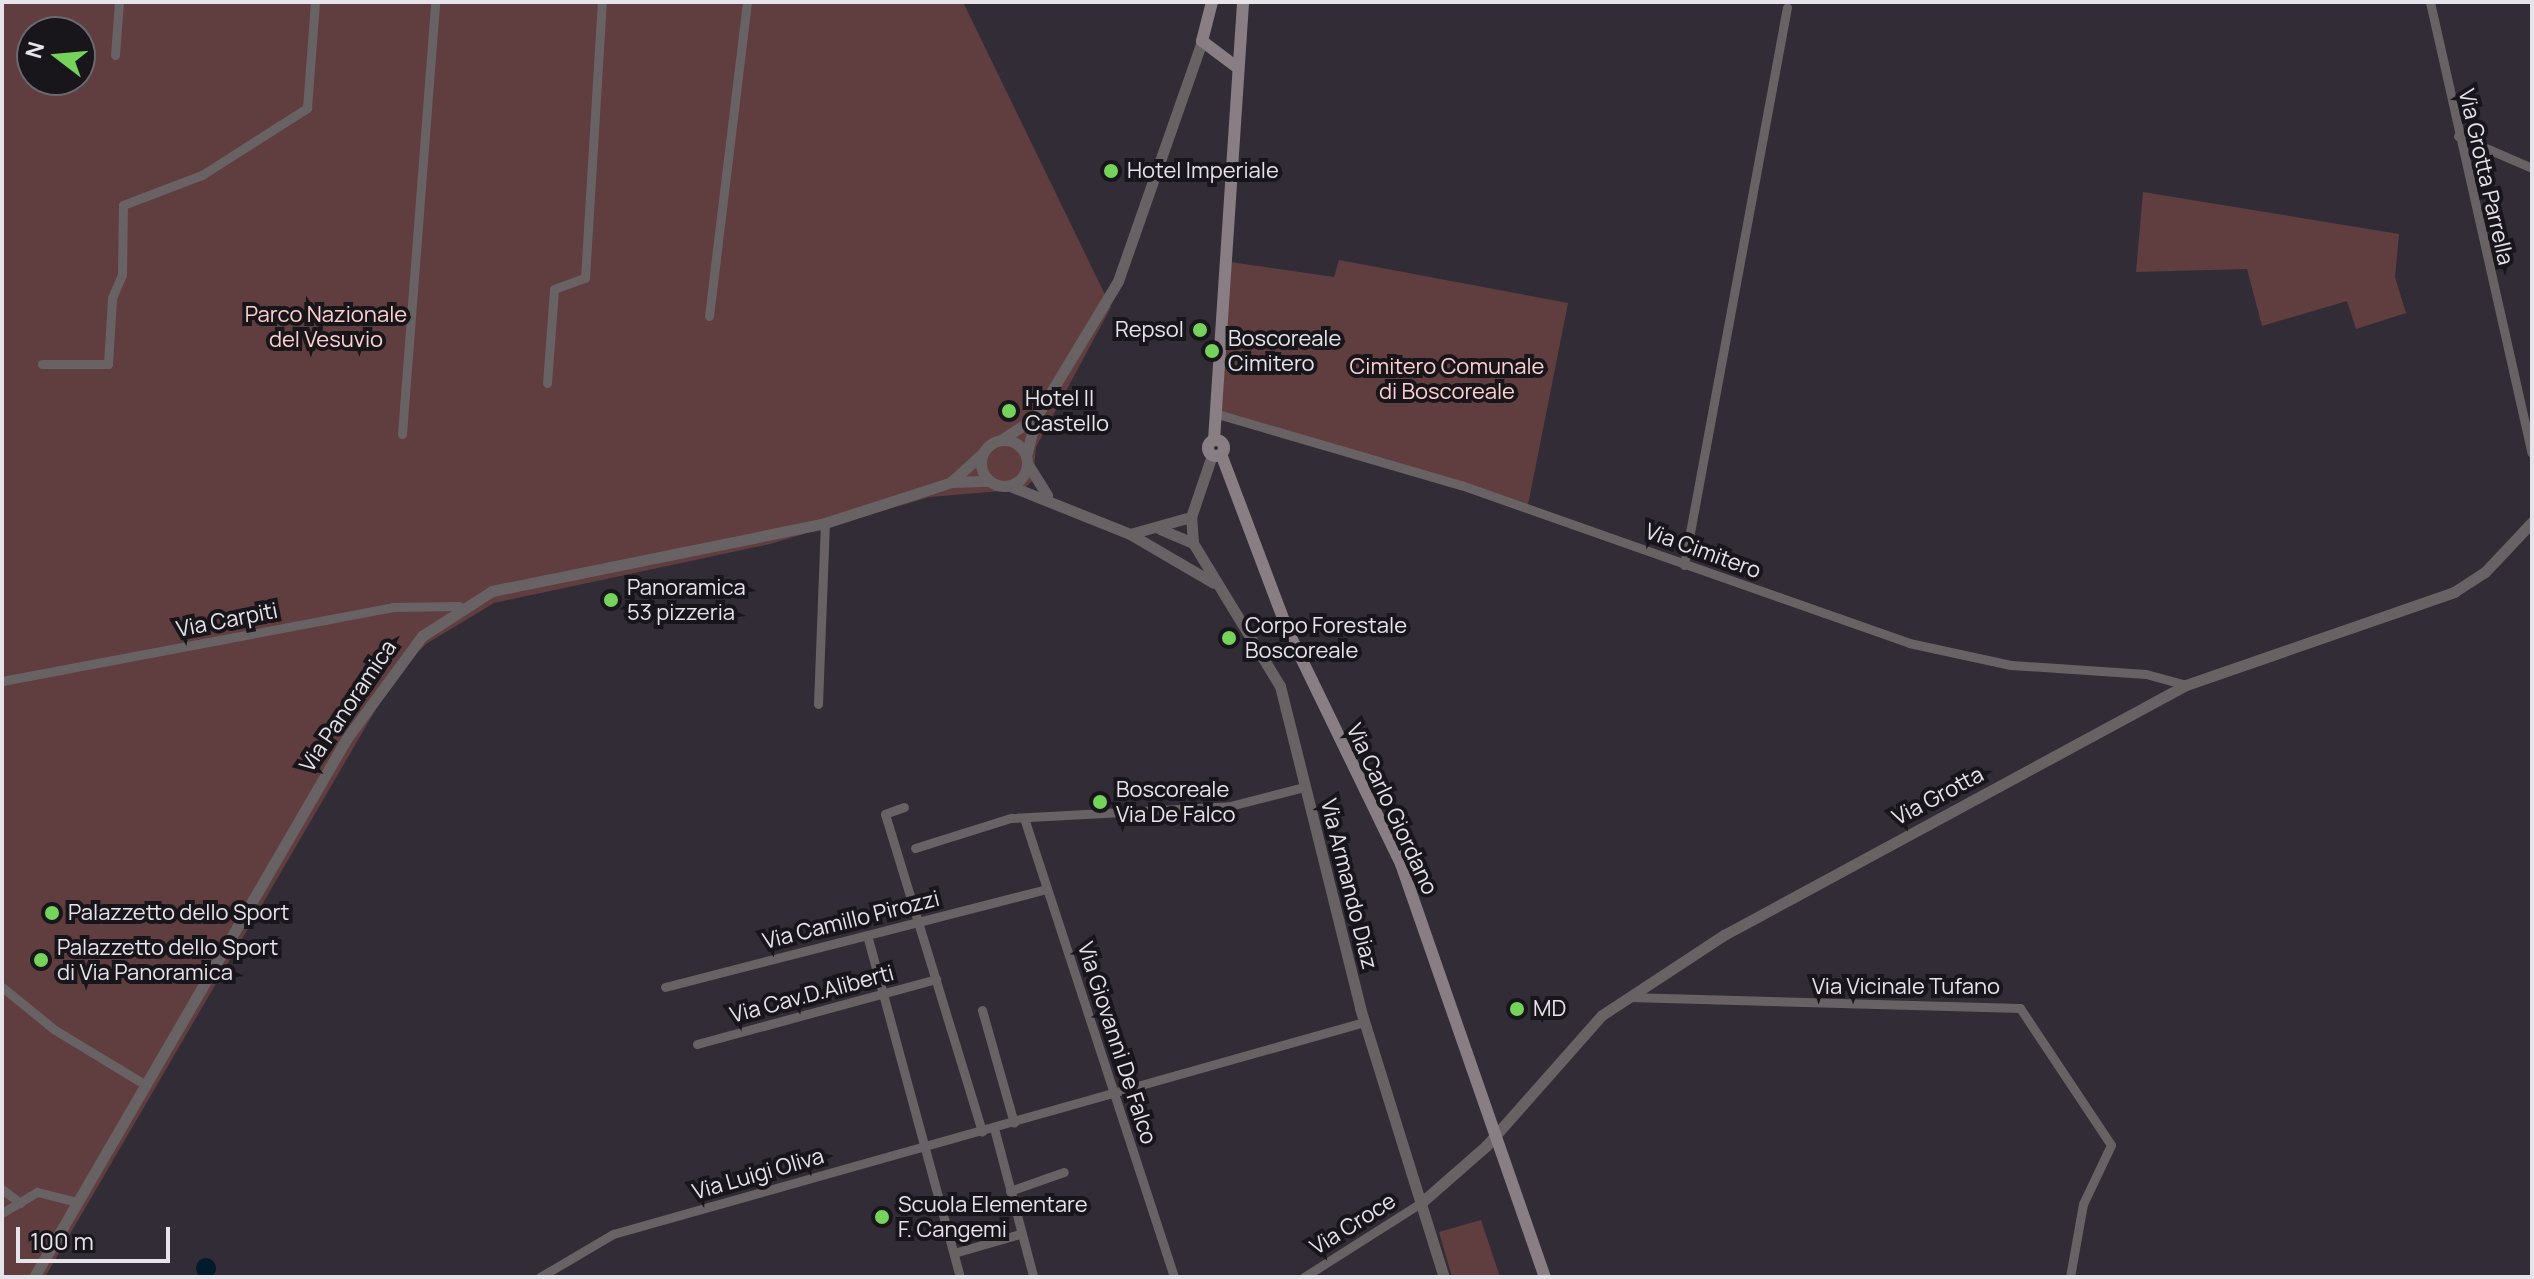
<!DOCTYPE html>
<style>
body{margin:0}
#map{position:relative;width:2534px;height:1279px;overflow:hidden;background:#322c37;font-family:Manrope,sans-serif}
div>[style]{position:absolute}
.green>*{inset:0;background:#603e3f}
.water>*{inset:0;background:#021b2c}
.round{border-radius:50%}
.minor>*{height:9px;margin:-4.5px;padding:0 4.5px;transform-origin:4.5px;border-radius:4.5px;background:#686265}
.tertiary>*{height:11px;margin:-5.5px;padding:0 5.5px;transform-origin:5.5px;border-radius:5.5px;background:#686265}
.tertiary>.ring{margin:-5.5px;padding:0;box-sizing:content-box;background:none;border:11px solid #686265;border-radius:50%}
.secondary>*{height:12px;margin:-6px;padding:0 6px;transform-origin:6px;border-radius:6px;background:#887e83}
.secondary>.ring{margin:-6px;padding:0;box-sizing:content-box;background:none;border:12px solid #887e83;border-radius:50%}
.dots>*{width:22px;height:22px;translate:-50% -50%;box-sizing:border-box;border:4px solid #18161b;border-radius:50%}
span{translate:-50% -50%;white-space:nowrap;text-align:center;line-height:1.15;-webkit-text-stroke:8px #18161b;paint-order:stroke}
.poi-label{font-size:22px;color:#e7e3eb}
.left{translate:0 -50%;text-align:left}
.right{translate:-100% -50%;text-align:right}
.street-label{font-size:22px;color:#e7e3eb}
.park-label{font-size:22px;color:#fed0d0}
.frame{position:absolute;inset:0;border:4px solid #e7e3eb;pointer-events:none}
.north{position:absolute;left:16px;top:16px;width:80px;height:80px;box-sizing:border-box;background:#18161b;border:2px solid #6b686e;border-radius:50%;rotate:286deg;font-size:22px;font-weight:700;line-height:32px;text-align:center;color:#e7e3eb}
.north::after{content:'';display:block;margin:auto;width:28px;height:36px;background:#75d25b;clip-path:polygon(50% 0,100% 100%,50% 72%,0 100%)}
.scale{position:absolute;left:16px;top:1227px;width:154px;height:36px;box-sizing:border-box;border:4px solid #e7e3eb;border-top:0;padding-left:10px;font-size:24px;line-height:28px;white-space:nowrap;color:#e7e3eb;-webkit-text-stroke:6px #18161b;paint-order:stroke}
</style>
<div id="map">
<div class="green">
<div style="clip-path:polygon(evenodd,2px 2px,963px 2px,1111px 307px,1036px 447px,1033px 480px,1024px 489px,930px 497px,770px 544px,494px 603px,426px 644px,397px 673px,45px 1277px,2px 1277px,2px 2px,32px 32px,80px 32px,80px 80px,32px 80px,32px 32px)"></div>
<div style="clip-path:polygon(2143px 192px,2399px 234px,2395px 277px,2406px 313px,2356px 329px,2347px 301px,2262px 326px,2247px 269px,2136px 272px)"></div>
<div style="clip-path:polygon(1339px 260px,1568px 303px,1528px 505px,1220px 412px,1230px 262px,1334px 277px)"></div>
<div style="clip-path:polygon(1481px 1220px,1500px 1277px,1452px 1277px,1439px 1232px)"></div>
</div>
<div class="water">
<div class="round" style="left:196px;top:1258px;width:20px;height:20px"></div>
</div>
<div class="minor">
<div style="left:2430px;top:2px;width:462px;rotate:77.3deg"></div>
<div style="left:115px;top:55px;width:53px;rotate:-85.7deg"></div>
<div style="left:2458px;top:136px;width:81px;rotate:23.4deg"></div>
<div style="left:709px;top:316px;width:316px;rotate:-83.1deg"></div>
<div style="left:42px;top:364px;width:66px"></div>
<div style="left:108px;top:364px;width:66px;rotate:-86.5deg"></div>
<div style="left:112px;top:298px;width:25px;rotate:-67deg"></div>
<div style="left:122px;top:275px;width:70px;rotate:-89.2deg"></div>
<div style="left:123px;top:205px;width:85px;rotate:-20.8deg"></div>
<div style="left:202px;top:175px;width:125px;rotate:-32.5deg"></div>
<div style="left:307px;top:108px;width:106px;rotate:-85.7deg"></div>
<div style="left:547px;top:383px;width:94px;rotate:-85.7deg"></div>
<div style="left:554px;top:289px;width:33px;rotate:-20deg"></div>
<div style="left:585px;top:278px;width:277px;rotate:-86.5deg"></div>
<div style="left:1214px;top:413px;width:257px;rotate:16.3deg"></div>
<div style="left:1461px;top:485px;width:475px;rotate:19.4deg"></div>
<div style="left:1909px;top:643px;width:104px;rotate:12.2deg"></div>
<div style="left:2011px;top:665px;width:135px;rotate:3.8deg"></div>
<div style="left:2146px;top:674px;width:41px;rotate:15.4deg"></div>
<div style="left:402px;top:434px;width:433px;rotate:-85.6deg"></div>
<div style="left:1684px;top:565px;width:567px;rotate:-79.54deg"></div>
<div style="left:2px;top:681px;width:398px;rotate:-10.7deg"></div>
<div style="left:393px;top:607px;width:66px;rotate:-0.9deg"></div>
<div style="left:818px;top:704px;width:181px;rotate:-87.8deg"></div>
<div style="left:904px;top:807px;width:20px;rotate:160deg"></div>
<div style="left:885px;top:814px;width:332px;rotate:73deg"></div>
<div style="left:1025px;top:821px;width:480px;rotate:71.9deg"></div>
<div style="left:915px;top:848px;width:101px;rotate:-17.4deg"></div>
<div style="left:1011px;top:818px;width:219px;rotate:-3.1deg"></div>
<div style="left:1230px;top:806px;width:76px;rotate:-14.4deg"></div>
<div style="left:867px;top:935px;width:354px;rotate:74.8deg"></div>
<div style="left:2px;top:987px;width:68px;rotate:39.1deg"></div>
<div style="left:55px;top:1030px;width:104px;rotate:31.2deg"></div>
<div style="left:665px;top:987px;width:394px;rotate:-14.4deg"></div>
<div style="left:1629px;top:997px;width:391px;rotate:1.6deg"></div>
<div style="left:2020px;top:1008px;width:164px;rotate:56.4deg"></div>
<div style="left:2111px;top:1145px;width:65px;rotate:115.4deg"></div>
<div style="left:2083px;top:1204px;width:74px;rotate:100.1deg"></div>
<div style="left:982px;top:1010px;width:117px;rotate:74.2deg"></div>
<div style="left:697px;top:1044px;width:248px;rotate:-15.2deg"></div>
<div style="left:994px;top:1128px;width:153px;rotate:75.2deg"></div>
<div style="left:2px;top:1189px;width:23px;rotate:38deg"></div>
<div style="left:1010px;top:1191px;width:57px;rotate:-19.4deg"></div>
<div style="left:2px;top:1213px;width:41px;rotate:-31deg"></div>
<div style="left:37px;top:1192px;width:41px;rotate:14deg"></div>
<div style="left:954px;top:1253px;width:69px;rotate:-16.1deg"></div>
<div style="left:540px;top:1277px;width:85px;rotate:-30.5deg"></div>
<div style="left:613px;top:1234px;width:780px;rotate:-15.76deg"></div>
<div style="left:1304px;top:1277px;width:140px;rotate:-32.4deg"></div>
</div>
<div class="tertiary">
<div style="left:1001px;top:440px;width:42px;rotate:-33.3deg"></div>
<div class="ring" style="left:981px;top:440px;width:35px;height:35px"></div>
<div style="left:1026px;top:456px;width:40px;rotate:-75.6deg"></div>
<div style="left:1036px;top:417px;width:159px;rotate:-58.9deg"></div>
<div style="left:1118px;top:281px;width:254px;rotate:-70.7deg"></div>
<div style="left:1027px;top:463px;width:38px;rotate:58deg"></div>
<div style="left:952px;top:481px;width:42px;rotate:-42.1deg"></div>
<div style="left:1010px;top:486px;width:129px;rotate:21.8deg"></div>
<div style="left:1130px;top:534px;width:97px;rotate:30.3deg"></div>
<div style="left:1160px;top:529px;width:36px;rotate:23deg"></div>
<div style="left:1193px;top:543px;width:167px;rotate:58.7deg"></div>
<div style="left:1280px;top:686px;width:332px;rotate:76deg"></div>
<div style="left:1360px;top:1008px;width:282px;rotate:72.7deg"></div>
<div style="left:1130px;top:534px;width:63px;rotate:-15.6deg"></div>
<div style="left:1193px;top:543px;width:26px;rotate:-94deg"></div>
<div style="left:1191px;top:517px;width:65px;rotate:-71.3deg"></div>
<div style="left:1422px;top:1202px;width:85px;rotate:-41.2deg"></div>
<div style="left:1486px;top:1146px;width:175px;rotate:-48.5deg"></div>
<div style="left:1602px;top:1015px;width:146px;rotate:-33.3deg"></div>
<div style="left:1724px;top:935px;width:525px;rotate:-28.42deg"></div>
<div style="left:2186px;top:685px;width:284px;rotate:-19.1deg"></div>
<div style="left:2454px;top:592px;width:37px;rotate:-33deg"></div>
<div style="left:2485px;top:572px;width:69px;rotate:-46.8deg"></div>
<div style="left:34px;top:1277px;width:623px;rotate:-59.86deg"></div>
<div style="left:347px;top:738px;width:127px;rotate:-53.7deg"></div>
<div style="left:422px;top:636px;width:83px;rotate:-32.7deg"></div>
<div style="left:492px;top:591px;width:340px;rotate:-11.5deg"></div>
<div style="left:825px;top:523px;width:133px;rotate:-17.9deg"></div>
<div style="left:952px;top:482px;width:37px;rotate:-2deg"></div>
</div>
<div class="secondary">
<div style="left:1212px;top:2px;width:40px;rotate:104.4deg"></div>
<div style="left:1202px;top:41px;width:45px;rotate:36.9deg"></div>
<div class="ring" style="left:1208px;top:440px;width:4px;height:4px"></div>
<div style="left:1214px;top:440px;width:439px;rotate:-86.2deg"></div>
<div style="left:1221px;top:454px;width:187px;rotate:69.3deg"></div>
<div style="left:1287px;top:629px;width:261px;rotate:64.1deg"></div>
<div style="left:1401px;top:864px;width:437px;rotate:70.8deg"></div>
</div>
<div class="dots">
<div style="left:1111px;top:171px;background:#75d25b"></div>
<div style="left:1200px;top:330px;background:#75d25b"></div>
<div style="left:1212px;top:351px;background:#75d25b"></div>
<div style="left:1009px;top:411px;background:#75d25b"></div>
<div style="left:611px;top:600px;background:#75d25b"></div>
<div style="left:1229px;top:638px;background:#75d25b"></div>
<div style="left:1100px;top:802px;background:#75d25b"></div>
<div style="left:52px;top:913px;background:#75d25b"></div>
<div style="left:41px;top:960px;background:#75d25b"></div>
<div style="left:1517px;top:1009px;background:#75d25b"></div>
<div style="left:882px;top:1217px;background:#75d25b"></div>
</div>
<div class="poi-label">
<span class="left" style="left:1127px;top:171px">Hotel Imperiale</span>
<span class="right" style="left:1184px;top:330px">Repsol</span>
<span class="left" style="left:1228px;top:351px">Boscoreale<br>Cimitero</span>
<span class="left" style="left:1025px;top:411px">Hotel Il<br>Castello</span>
<span class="left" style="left:627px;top:600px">Panoramica<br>53 pizzeria</span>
<span class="left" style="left:1245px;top:638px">Corpo Forestale<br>Boscoreale</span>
<span class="left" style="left:1116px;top:802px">Boscoreale<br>Via De Falco</span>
<span class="left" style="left:68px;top:913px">Palazzetto dello Sport</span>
<span class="left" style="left:57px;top:960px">Palazzetto dello Sport<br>di Via Panoramica</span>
<span class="left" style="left:1533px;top:1009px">MD</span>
<span class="left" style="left:898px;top:1217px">Scuola Elementare<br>F. Cangemi</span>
</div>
<div class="street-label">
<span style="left:2486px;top:177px;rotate:77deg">Via Grotta Parrella</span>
<span style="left:1703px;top:551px;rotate:20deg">Via Cimitero</span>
<span style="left:227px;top:620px;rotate:-11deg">Via Carpiti</span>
<span style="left:348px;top:706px;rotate:-56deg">Via Panoramica</span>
<span style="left:1938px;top:796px;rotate:-28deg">Via Grotta</span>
<span style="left:1392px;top:809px;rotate:65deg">Via Carlo Giordano</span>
<span style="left:1349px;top:884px;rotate:76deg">Via Armando Diaz</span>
<span style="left:851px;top:920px;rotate:-14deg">Via Camillo Pirozzi</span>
<span style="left:1906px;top:987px">Via Vicinale Tufano</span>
<span style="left:812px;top:994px;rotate:-15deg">Via Cav.D.Aliberti</span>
<span style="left:1117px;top:1043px;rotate:72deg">Via Giovanni De Falco</span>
<span style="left:758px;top:1174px;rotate:-16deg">Via Luigi Oliva</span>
<span style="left:1353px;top:1224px;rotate:-32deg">Via Croce</span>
</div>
<div class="park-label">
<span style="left:326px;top:327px">Parco Nazionale<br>del Vesuvio</span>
<span style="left:1447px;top:379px">Cimitero Comunale<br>di Boscoreale</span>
</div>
<div class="frame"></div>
<div class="north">N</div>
<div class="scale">100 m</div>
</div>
